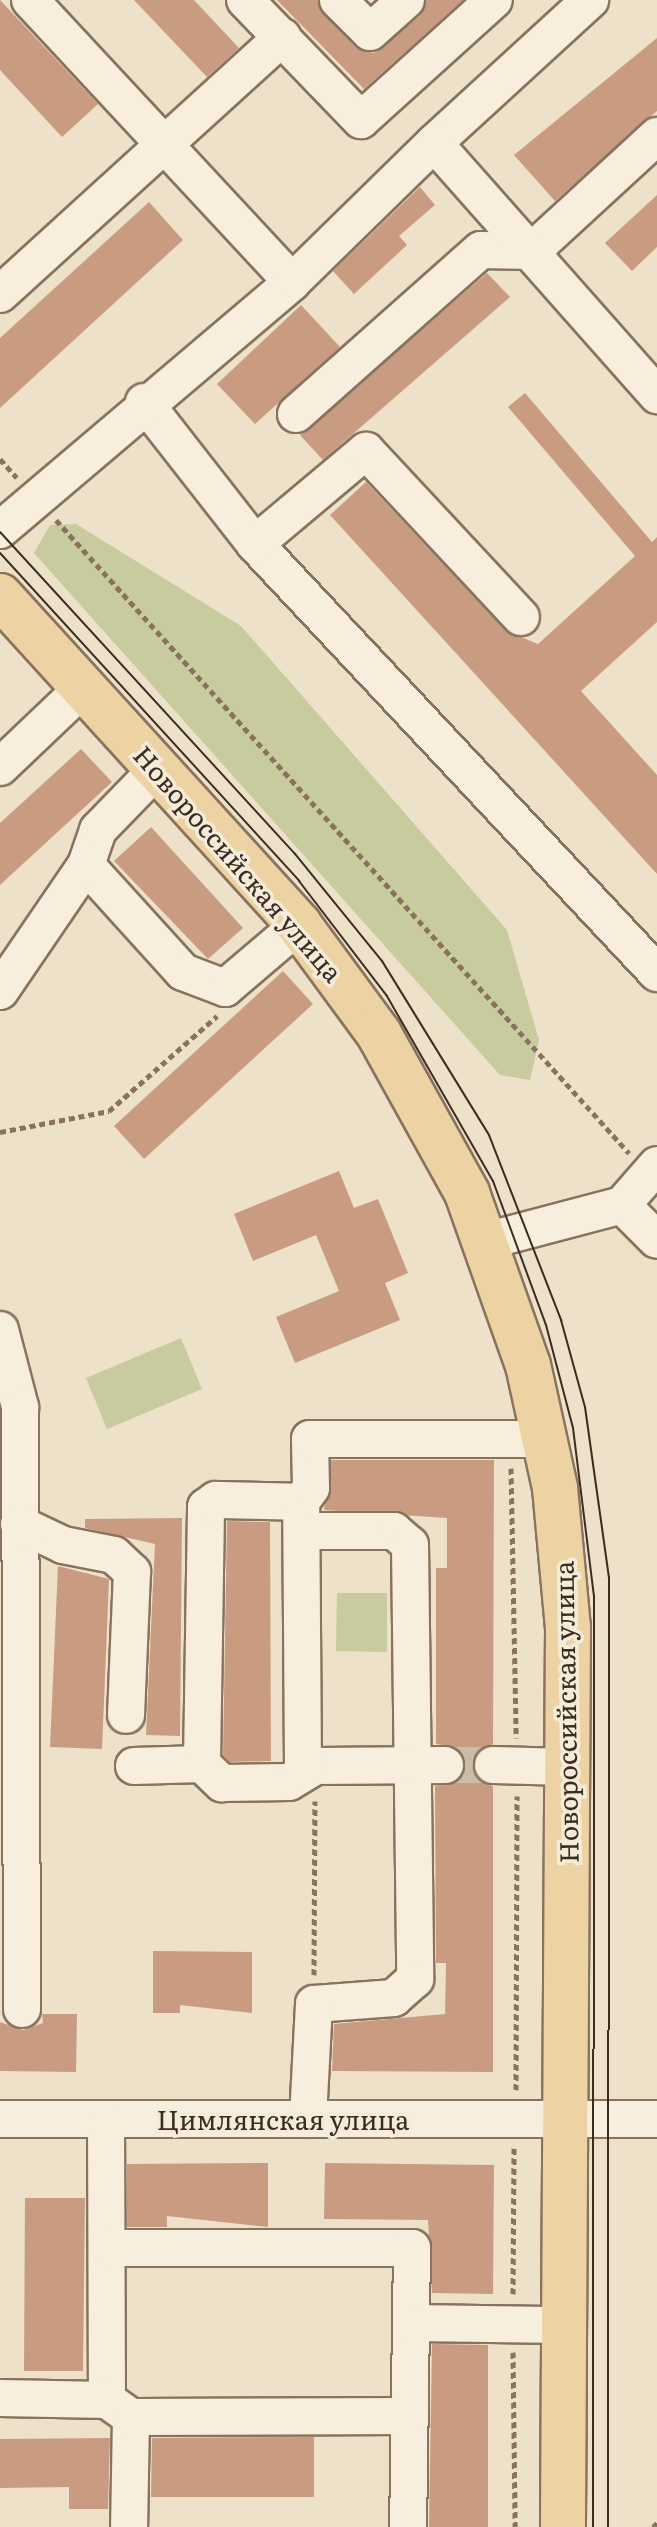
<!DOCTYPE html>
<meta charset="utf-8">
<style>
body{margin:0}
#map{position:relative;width:657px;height:2527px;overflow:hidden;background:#ede1c9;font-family:Literata,serif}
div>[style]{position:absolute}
.green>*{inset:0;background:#c8cb9d}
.building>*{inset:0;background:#c99c81}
.minor-tunnel>*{height:36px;margin-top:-18px;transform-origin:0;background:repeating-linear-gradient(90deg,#c9bda7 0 36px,transparent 0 54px)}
.path>*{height:5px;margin-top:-2.5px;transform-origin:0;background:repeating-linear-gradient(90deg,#89735f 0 6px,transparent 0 10px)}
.roads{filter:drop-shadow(2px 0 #89735f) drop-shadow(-2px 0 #89735f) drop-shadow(0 2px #89735f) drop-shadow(0 -2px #89735f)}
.minor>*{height:36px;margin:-18px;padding:0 18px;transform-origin:18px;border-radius:18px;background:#f8eedd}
.major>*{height:44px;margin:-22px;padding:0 22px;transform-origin:22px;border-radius:22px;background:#edd3a4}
.tram>*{height:2px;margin:-1px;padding:0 1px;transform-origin:1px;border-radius:1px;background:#3a2c21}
span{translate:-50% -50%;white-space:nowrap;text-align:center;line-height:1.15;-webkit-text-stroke:7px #f5ebd9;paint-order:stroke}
.street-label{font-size:26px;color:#3a2c21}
</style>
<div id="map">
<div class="green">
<div style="clip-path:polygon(76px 524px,241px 626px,507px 930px,539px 1040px,530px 1080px,500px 1075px,34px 553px,50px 525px)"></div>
<div style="clip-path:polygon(181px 1338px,202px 1389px,107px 1429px,86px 1378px)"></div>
<div style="clip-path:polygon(337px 1593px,387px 1593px,387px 1652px,336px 1651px)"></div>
</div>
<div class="building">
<div style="clip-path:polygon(0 0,98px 104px,62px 137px,0 70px)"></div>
<div style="clip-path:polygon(134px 0,194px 0,239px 48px,207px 77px)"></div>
<div style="clip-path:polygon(277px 0,318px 0,355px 47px,374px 53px,420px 16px,426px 0,463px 0,364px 89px)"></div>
<div style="clip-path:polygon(657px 38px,657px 111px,555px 201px,514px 155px)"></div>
<div style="clip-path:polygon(420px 187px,435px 205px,399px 236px,407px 245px,354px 294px,333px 271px)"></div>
<div style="clip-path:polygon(657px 195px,657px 247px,632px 271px,605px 243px)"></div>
<div style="clip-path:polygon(149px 202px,183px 240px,0 408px,0 338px)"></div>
<div style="clip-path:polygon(487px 273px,510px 297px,323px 460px,300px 435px)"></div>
<div style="clip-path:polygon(301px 305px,340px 347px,255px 424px,217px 384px)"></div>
<div style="clip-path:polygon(525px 393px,652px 542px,657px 537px,657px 622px,581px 691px,657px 775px,657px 874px,330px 515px,366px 482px,506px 631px,538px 644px,635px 556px,508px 407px)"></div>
<div style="clip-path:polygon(81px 749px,112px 782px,0 885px,0 823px)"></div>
<div style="clip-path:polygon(151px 827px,243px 928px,208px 959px,114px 861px)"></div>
<div style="clip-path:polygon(283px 971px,313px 1004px,144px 1159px,114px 1126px)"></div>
<div style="clip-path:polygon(339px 1171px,354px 1208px,378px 1199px,408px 1273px,385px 1283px,400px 1320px,295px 1363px,276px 1317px,339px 1291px,316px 1235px,253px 1261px,234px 1214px)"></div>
<div style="clip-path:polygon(331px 1460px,494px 1460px,493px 1744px,476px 1753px,472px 1765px,481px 1782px,493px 1786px,493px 2072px,332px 2071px,334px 2024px,445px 2014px,446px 1963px,436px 1963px,435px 1786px,456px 1783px,466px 1764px,456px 1747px,436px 1744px,436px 1568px,447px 1568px,447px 1518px,324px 1510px)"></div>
<div style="clip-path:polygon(182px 1518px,180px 1736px,146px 1735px,155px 1544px,85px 1528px,85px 1519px)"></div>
<div style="clip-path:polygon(227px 1521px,270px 1522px,271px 1761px,230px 1762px,223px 1755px)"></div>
<div style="clip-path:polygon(58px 1566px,109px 1579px,102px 1749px,50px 1747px)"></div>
<div style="clip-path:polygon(153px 1951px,252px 1952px,252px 2013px,180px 2005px,180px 2013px,153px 2013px)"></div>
<div style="clip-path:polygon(42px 2014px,77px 2014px,76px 2072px,0 2071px,0 2022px,23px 2030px,43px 2023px)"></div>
<div style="clip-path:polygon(268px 2163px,268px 2227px,167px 2216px,167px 2227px,127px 2227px,127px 2164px)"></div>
<div style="clip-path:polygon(325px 2163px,494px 2165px,493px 2294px,432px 2293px,428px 2220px,324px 2219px)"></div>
<div style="clip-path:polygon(25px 2198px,85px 2198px,83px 2371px,24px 2371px)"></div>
<div style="clip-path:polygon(432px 2344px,488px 2345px,488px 2527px,429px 2527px)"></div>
<div style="clip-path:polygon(314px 2437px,314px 2497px,151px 2497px,152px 2438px)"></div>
<div style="clip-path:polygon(110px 2438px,108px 2509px,69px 2509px,69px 2487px,0 2488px,0 2439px)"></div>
</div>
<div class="minor-tunnel">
<div style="left:445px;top:1765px;width:48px"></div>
</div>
<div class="path">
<div style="left:0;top:459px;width:25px;rotate:48deg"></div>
<div style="left:56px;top:520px;width:854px;rotate:47.85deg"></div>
<div style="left:0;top:1132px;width:111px;rotate:-10.9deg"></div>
<div style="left:109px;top:1111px;width:144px;rotate:-41.3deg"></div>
<div style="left:511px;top:1468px;width:270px;rotate:88.9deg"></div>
<div style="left:314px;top:1975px;width:174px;rotate:-89.7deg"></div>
<div style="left:516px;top:2090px;width:294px;rotate:-89.8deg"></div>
<div style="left:513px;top:2294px;width:146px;rotate:-89.6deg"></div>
<div style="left:513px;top:2352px;width:175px;rotate:89.3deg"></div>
<div style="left:653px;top:2527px;width:6px;rotate:-45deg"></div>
</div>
<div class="roads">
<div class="minor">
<div style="left:30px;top:0;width:385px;rotate:47.1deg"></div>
<div style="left:245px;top:0;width:167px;rotate:46deg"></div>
<div style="left:361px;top:120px;width:179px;rotate:-42.1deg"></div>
<div style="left:338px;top:0;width:45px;rotate:45deg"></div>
<div style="left:370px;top:32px;width:48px;rotate:-41.6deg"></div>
<div style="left:434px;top:143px;width:212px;rotate:-42.5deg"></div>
<div style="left:0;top:294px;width:382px;rotate:-42.3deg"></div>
<div style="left:144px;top:402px;width:180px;rotate:52deg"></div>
<div style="left:255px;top:544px;width:588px;rotate:46.86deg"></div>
<div style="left:296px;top:414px;width:247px;rotate:-41.6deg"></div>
<div style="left:481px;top:250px;width:51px;rotate:1.1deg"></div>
<div style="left:532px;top:251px;width:170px;rotate:-42.6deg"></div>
<div style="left:0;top:530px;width:383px;rotate:-40.3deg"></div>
<div style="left:292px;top:282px;width:199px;rotate:-44.4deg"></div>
<div style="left:434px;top:143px;width:337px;rotate:48.5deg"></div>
<div style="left:255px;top:544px;width:145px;rotate:-40deg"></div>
<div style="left:366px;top:451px;width:227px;rotate:47deg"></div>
<div style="left:0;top:767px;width:116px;rotate:-43.6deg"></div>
<div style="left:86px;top:865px;width:144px;rotate:47.8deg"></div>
<div style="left:183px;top:972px;width:45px;rotate:20.9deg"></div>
<div style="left:225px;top:988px;width:97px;rotate:-40.4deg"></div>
<div style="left:0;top:991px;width:153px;rotate:-55.7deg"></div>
<div style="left:86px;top:865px;width:37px;rotate:-71deg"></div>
<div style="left:98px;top:830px;width:86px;rotate:-45.9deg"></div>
<div style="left:622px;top:1205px;width:49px;rotate:45deg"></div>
<div style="left:486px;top:1241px;width:141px;rotate:-14.8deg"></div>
<div style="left:622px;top:1205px;width:53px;rotate:-48.8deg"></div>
<div style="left:0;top:1330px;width:80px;rotate:75.4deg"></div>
<div style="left:20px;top:1407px;width:602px;rotate:89.81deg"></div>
<div style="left:19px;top:1524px;width:49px;rotate:25.5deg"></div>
<div style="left:63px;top:1545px;width:52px;rotate:11.1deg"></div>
<div style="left:114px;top:1555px;width:25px;rotate:43deg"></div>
<div style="left:132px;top:1572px;width:143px;rotate:92.4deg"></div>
<div style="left:302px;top:1531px;width:92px"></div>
<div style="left:394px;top:1531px;width:21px;rotate:41deg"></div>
<div style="left:410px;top:1545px;width:434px;rotate:89.3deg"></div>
<div style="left:415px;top:1979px;width:28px;rotate:138deg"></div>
<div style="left:394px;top:1998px;width:80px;rotate:175.7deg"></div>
<div style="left:314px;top:2004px;width:115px;rotate:93deg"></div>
<div style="left:202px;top:1764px;width:257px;rotate:-89.1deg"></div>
<div style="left:206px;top:1507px;width:12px;rotate:-35deg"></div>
<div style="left:216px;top:1500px;width:85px;rotate:1.3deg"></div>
<div style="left:493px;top:1765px;width:75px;rotate:1.5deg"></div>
<div style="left:134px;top:1766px;width:68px;rotate:-1.7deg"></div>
<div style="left:202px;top:1764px;width:28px;rotate:44deg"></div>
<div style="left:222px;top:1783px;width:67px;rotate:-0.9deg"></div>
<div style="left:289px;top:1782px;width:31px;rotate:-31deg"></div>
<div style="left:316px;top:1766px;width:129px;rotate:-0.4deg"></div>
<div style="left:303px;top:1768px;width:266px;rotate:-90.4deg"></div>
<div style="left:301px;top:1502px;width:17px;rotate:-54deg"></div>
<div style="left:311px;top:1488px;width:49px;rotate:-91.2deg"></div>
<div style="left:310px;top:1439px;width:236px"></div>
<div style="left:0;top:2119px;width:657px"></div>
<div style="left:106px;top:2119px;width:281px;rotate:89.8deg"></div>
<div style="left:107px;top:2400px;width:29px;rotate:35deg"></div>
<div style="left:131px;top:2417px;width:110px;rotate:91deg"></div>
<div style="left:109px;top:2248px;width:303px"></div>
<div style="left:412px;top:2248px;width:279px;rotate:90.8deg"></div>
<div style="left:414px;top:2323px;width:152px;rotate:0.8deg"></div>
<div style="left:0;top:2398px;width:107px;rotate:1.1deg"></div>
<div style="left:131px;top:2417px;width:278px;rotate:-0.2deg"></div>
</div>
<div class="major">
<div style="left:0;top:596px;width:445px;rotate:47.7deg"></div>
<div style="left:299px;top:925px;width:135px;rotate:53.7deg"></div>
<div style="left:379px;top:1034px;width:182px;rotate:61deg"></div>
<div style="left:467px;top:1193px;width:182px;rotate:70.5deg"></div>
<div style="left:528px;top:1365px;width:126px;rotate:77.6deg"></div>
<div style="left:555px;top:1488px;width:140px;rotate:84.7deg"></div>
<div style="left:568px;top:1627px;width:900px;rotate:90.32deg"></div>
</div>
</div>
<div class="tram">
<div style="left:0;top:532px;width:437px;rotate:47.5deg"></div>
<div style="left:295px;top:854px;width:138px;rotate:50.9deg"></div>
<div style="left:382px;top:961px;width:204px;rotate:58.4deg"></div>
<div style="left:489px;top:1135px;width:199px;rotate:68.7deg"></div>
<div style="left:561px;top:1320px;width:90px;rotate:74.6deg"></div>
<div style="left:585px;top:1407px;width:172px;rotate:82deg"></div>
<div style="left:609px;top:1577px;width:950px;rotate:90.06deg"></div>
<div style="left:0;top:553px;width:444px;rotate:47.6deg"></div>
<div style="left:299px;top:881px;width:145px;rotate:52.6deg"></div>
<div style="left:387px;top:996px;width:213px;rotate:60.2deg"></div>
<div style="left:493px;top:1181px;width:153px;rotate:69.8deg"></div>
<div style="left:546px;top:1325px;width:106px;rotate:75.3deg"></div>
<div style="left:573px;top:1428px;width:169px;rotate:82.9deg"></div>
<div style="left:594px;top:1596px;width:931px;rotate:90.06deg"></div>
</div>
<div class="street-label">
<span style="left:239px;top:863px;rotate:49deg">Новороссийская улица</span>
<span style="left:565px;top:1712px;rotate:-91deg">Новороссийская улица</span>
<span style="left:283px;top:2119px">Цимлянская улица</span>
</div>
</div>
